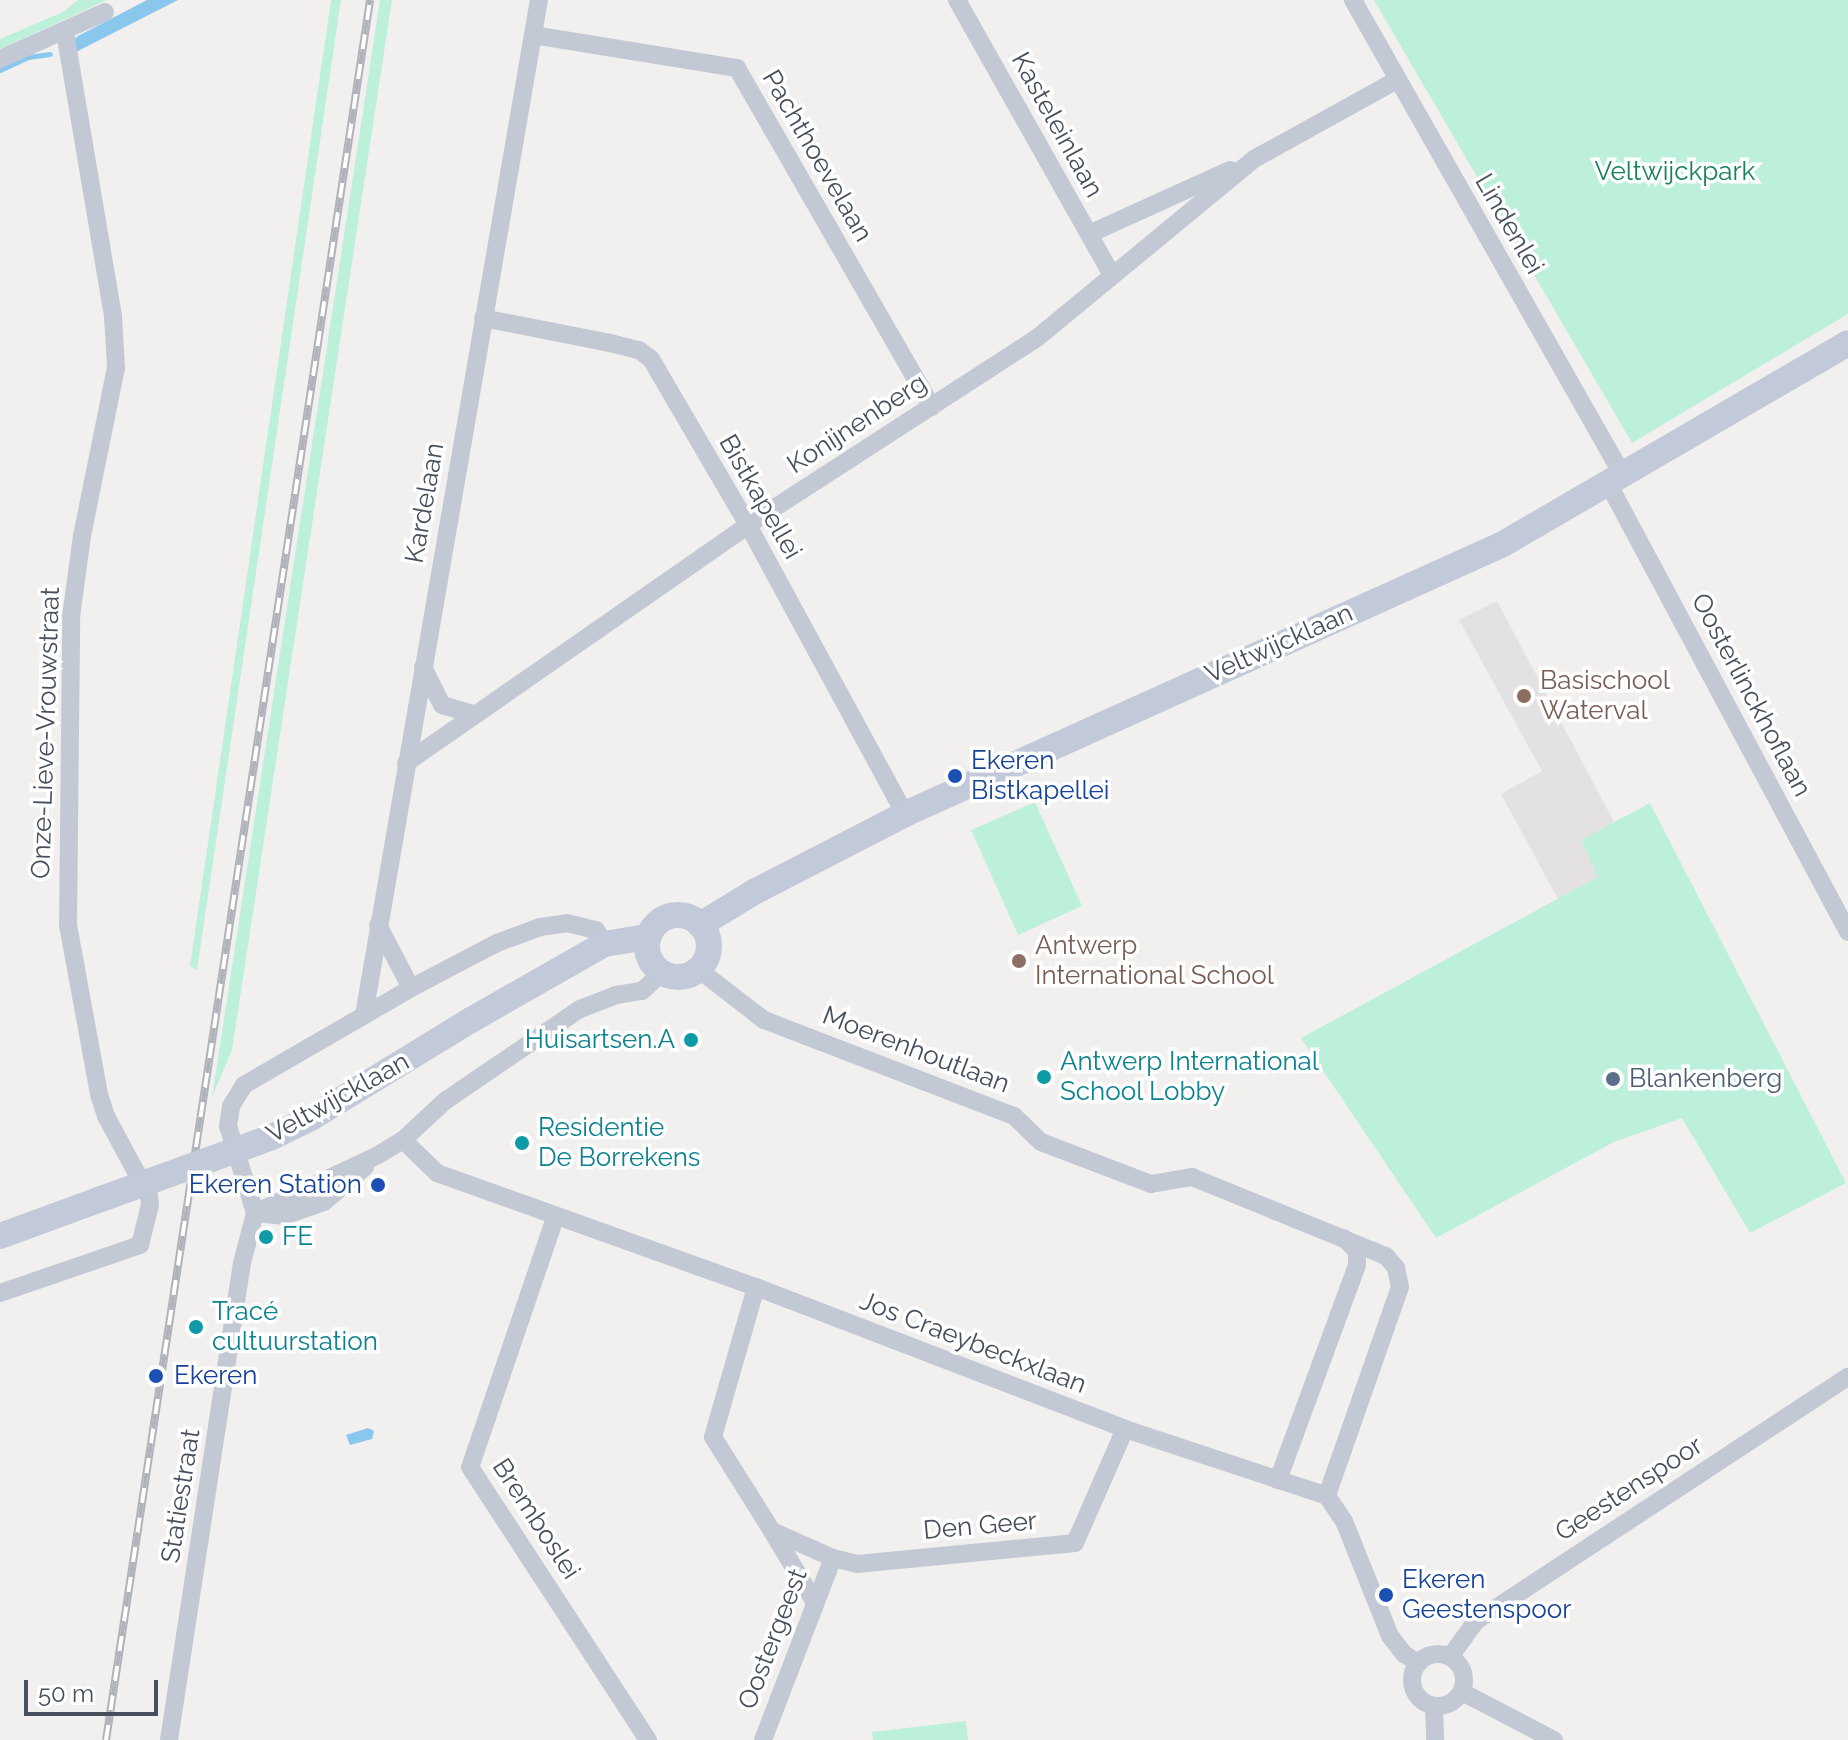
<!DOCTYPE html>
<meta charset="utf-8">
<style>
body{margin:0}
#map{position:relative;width:1848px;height:1740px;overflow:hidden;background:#f2f0ef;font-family:Raleway,sans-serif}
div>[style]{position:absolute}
.education>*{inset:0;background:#e3e1e1}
.green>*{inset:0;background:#bdf0da}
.water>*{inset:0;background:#8ac7ed}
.stream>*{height:5px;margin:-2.5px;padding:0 2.5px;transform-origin:2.5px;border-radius:2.5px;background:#8ac7ed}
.street>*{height:18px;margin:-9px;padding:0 9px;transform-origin:9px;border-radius:9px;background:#c3c9d4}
.street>.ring{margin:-9px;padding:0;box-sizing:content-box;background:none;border:18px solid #c3c9d4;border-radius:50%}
.secondary>*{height:26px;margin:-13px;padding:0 13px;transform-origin:13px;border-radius:13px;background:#c2c9d8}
.secondary>.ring{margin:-13px;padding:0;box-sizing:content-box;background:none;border:26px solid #c2c9d8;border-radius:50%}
.rail>*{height:8px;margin-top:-4px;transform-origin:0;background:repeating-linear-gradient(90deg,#fff 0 15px,#b1b3ba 0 30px);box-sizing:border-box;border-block:2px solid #b1b3ba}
.secondary-bridge>*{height:26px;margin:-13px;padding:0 13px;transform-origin:13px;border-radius:13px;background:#c2c9d8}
.dots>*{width:22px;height:22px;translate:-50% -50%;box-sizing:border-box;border:4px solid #fff;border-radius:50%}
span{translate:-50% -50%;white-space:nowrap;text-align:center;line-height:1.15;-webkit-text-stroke:7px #fff;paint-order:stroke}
.street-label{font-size:26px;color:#474f5d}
.park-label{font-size:26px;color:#16805e}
.education-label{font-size:26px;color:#785e54}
.left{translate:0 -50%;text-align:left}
.transit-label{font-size:26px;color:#164399}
.right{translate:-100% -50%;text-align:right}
.culture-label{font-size:26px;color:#0d838f}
.service-label{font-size:26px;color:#4e5e75}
.scale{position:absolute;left:24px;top:1680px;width:134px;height:36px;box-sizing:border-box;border:4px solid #474f5d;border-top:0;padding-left:10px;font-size:24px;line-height:28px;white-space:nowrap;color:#474f5d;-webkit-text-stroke:6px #fff;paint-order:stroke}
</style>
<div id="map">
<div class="education">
<div style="clip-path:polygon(1497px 601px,1614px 822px,1581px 840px,1599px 877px,1558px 899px,1501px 794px,1542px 771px,1459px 620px)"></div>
</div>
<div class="green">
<div style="clip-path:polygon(78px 0,107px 0,0 49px,0 39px,63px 12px)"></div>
<div style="clip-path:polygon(331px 0,341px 0,197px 970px,190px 966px)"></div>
<div style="clip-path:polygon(380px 0,392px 0,232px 1050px,212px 1097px)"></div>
<div style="clip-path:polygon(1374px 0,1848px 0,1848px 314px,1632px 443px)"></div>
<div style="clip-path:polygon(1035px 802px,1082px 906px,1018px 935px,971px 830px)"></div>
<div style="clip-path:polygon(1650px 803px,1846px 1183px,1750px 1233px,1682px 1118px,1614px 1142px,1436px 1238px,1301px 1038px,1598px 877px,1581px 840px)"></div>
<div style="clip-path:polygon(966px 1721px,968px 1740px,873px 1740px,872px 1732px)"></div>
</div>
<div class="water">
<div style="clip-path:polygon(147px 0,178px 0,76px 52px,72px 41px,78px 36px)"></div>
<div style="clip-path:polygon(368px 1428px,374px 1431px,372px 1439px,350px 1445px,346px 1435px)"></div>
</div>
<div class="stream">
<div style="left:0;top:70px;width:31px;rotate:-25deg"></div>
<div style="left:28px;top:57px;width:22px;rotate:-8deg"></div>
</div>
<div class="street">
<div style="left:957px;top:0;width:316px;rotate:60.6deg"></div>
<div style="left:1353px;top:0;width:545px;rotate:60.42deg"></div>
<div style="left:533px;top:35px;width:207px;rotate:9.2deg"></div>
<div style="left:737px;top:68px;width:391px;rotate:60.1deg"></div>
<div style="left:0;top:59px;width:115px;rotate:-24.1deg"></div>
<div style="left:1089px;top:234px;width:155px;rotate:-24.4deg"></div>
<div style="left:483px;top:318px;width:129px;rotate:11.1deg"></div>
<div style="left:610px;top:343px;width:30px;rotate:14deg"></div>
<div style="left:639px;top:350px;width:15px;rotate:37deg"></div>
<div style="left:651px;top:359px;width:192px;rotate:59.7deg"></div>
<div style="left:748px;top:525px;width:329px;rotate:61.5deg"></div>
<div style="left:1608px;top:483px;width:509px;rotate:61.87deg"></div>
<div style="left:423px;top:667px;width:42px;rotate:63.4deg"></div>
<div style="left:442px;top:705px;width:35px;rotate:16deg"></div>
<div style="left:406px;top:763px;width:417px;rotate:-34.8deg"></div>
<div style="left:748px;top:525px;width:344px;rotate:-32.9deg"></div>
<div style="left:1037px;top:338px;width:281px;rotate:-39.5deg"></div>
<div style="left:1254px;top:159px;width:163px;rotate:-28.9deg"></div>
<div style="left:378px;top:925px;width:71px;rotate:62.4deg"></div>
<div style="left:698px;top:969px;width:83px;rotate:37.7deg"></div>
<div style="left:764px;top:1020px;width:268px;rotate:21deg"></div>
<div style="left:1014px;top:1116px;width:37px;rotate:44deg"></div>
<div style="left:1041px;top:1142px;width:118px;rotate:20.9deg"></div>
<div style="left:1151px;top:1184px;width:42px;rotate:-9.7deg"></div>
<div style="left:1192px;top:1177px;width:209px;rotate:22.2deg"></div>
<div style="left:1386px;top:1256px;width:16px;rotate:50deg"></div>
<div style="left:1396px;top:1268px;width:19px;rotate:78deg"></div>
<div style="left:1400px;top:1287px;width:221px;rotate:109.3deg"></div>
<div style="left:364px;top:1015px;width:1030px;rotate:-80.22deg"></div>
<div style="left:403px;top:1140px;width:47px;rotate:44.1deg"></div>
<div style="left:437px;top:1173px;width:339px;rotate:19.7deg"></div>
<div style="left:756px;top:1287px;width:395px;rotate:21deg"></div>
<div style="left:1125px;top:1429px;width:213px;rotate:18.3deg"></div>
<div style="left:1327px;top:1496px;width:30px;rotate:56deg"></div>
<div style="left:1344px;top:1521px;width:124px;rotate:68.2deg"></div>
<div style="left:1390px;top:1636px;width:23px;rotate:52deg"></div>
<div style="left:1404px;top:1654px;width:17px;rotate:33deg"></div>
<div style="left:255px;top:1213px;width:91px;rotate:-107.2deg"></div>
<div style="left:228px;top:1126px;width:20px;rotate:-81deg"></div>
<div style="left:231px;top:1106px;width:25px;rotate:-58deg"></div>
<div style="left:244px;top:1085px;width:193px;rotate:-30.1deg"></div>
<div style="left:411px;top:988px;width:97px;rotate:-27.6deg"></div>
<div style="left:497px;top:943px;width:46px;rotate:-20.4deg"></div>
<div style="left:540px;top:927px;width:27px;rotate:-8deg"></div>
<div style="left:567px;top:923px;width:30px;rotate:14deg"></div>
<div style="left:596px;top:930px;width:16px;rotate:60deg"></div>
<div style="left:255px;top:1213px;width:136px;rotate:-25.2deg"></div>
<div style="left:378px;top:1155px;width:29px;rotate:-31deg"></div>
<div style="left:403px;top:1140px;width:57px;rotate:-42.9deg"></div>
<div style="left:445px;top:1101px;width:163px;rotate:-34.3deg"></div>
<div style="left:580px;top:1009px;width:39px;rotate:-21deg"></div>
<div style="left:616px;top:995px;width:26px;rotate:-9deg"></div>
<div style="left:642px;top:991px;width:27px;rotate:-42deg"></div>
<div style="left:258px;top:1213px;width:26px;rotate:7deg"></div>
<div style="left:284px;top:1216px;width:42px;rotate:-19.3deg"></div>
<div style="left:324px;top:1202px;width:54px;rotate:-40.5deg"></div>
<div style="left:555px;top:1218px;width:263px;rotate:108.8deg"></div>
<div style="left:470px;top:1467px;width:326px;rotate:56.9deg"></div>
<div style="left:756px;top:1287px;width:156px;rotate:106deg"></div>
<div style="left:713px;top:1437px;width:111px;rotate:57.9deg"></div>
<div style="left:772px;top:1531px;width:67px;rotate:23.9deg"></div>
<div style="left:833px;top:1558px;width:25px;rotate:14deg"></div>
<div style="left:857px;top:1564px;width:219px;rotate:-5.5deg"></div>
<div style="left:1075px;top:1543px;width:124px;rotate:-66.3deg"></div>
<div style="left:0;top:1293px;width:148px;rotate:-18.9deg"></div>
<div style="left:140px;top:1245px;width:41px;rotate:-76deg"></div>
<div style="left:150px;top:1205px;width:9px;rotate:-96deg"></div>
<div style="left:149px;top:1196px;width:91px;rotate:-118.3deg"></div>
<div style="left:106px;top:1116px;width:23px;rotate:-108deg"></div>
<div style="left:99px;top:1094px;width:172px;rotate:-100.4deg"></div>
<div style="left:68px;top:925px;width:308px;rotate:-89.4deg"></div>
<div style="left:71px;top:617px;width:82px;rotate:-82.3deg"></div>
<div style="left:82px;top:536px;width:172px;rotate:-78.6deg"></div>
<div style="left:116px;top:367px;width:51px;rotate:-93.4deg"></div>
<div style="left:113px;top:316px;width:289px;rotate:-99.6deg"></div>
<div style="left:1278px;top:1480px;width:229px;rotate:-69.8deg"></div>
<div style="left:1357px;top:1265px;width:14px;rotate:-90deg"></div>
<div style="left:1357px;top:1251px;width:18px;rotate:-135deg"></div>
<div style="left:772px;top:1531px;width:82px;rotate:59deg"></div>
<div class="ring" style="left:1412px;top:1654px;width:34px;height:34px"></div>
<div style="left:1450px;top:1657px;width:44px;rotate:-54.2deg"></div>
<div style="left:1476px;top:1621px;width:445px;rotate:-33.3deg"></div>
<div style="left:1462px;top:1692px;width:104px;rotate:27.6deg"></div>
<div style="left:1434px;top:1707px;width:33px;rotate:88deg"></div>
<div style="left:169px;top:1740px;width:483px;rotate:-81.3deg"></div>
<div style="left:242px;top:1263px;width:52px;rotate:-75.4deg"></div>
<div style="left:763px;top:1740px;width:195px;rotate:-69deg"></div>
</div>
<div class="secondary">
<div class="ring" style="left:647px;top:915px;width:36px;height:36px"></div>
<div style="left:700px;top:925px;width:66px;rotate:-31.3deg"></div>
<div style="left:756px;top:891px;width:168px;rotate:-27.3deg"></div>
<div style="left:905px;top:814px;width:656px;rotate:-24.3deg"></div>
<div style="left:1503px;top:544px;width:399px;rotate:-30.2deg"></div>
<div style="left:272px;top:1137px;width:43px;rotate:-26deg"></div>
<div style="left:311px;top:1118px;width:188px;rotate:-31.5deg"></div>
<div style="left:471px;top:1020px;width:153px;rotate:-29.7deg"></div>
<div style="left:604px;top:944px;width:45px;rotate:-9deg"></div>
<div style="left:0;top:1236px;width:108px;rotate:-20.1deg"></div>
</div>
<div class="rail">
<div style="left:106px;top:1740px;width:1760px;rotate:-81.37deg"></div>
</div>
<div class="secondary-bridge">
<div style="left:101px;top:1199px;width:182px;rotate:-19.9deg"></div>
</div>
<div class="dots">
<div style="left:1524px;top:696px;background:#8d6e63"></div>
<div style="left:955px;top:776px;background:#1a4fb4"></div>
<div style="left:1019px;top:961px;background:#8d6e63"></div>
<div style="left:691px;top:1040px;background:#0f9aa8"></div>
<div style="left:1044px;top:1077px;background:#0f9aa8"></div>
<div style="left:1613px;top:1079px;background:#5c6f8a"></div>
<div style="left:522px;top:1143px;background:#0f9aa8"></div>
<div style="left:378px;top:1185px;background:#1a4fb4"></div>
<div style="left:266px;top:1237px;background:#0f9aa8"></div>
<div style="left:196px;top:1327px;background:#0f9aa8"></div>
<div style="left:156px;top:1376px;background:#1a4fb4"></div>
<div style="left:1386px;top:1595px;background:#1a4fb4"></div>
</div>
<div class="street-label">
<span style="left:1057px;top:125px;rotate:61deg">Kasteleinlaan</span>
<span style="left:817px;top:156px;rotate:60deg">Pachthoevelaan</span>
<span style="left:1509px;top:224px;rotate:60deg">Lindenlei</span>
<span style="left:857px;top:424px;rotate:-33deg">Konijnenberg</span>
<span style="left:760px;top:497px;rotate:60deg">Bistkapellei</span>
<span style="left:425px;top:503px;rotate:-80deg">Kardelaan</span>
<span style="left:1279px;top:644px;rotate:-24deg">Veltwijcklaan</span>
<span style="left:1751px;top:695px;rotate:62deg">Oosterlinckhoflaan</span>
<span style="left:46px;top:733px;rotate:-88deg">Onze-Lieve-Vrouwstraat</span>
<span style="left:916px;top:1050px;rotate:21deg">Moerenhoutlaan</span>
<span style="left:338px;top:1098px;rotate:-29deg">Veltwijcklaan</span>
<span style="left:973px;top:1343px;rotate:21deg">Jos Craeybeckxlaan</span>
<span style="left:1629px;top:1489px;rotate:-33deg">Geestenspoor</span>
<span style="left:181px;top:1496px;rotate:-81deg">Statiestraat</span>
<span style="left:536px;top:1519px;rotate:57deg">Bremboslei</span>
<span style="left:980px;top:1526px;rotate:-5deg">Den Geer</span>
<span style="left:773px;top:1639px;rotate:-69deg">Oostergeest</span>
</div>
<div class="park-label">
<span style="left:1675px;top:172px">Veltwijckpark</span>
</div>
<div class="education-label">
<span class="left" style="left:1540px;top:696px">Basischool<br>Waterval</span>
<span class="left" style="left:1035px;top:961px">Antwerp<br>International School</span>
</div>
<div class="transit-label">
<span class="left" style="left:971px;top:776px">Ekeren<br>Bistkapellei</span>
<span class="right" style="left:362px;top:1185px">Ekeren Station</span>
<span class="left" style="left:174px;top:1376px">Ekeren</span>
<span class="left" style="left:1402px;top:1595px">Ekeren<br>Geestenspoor</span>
</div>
<div class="culture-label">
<span class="right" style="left:675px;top:1040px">Huisartsen.A</span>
<span class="left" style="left:1060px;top:1077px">Antwerp International<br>School Lobby</span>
<span class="left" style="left:538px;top:1143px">Residentie<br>De Borrekens</span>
<span class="left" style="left:282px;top:1237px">FE</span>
<span class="left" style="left:212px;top:1327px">Tracé<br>cultuurstation</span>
</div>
<div class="service-label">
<span class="left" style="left:1629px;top:1079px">Blankenberg</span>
</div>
<div class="scale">50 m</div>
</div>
